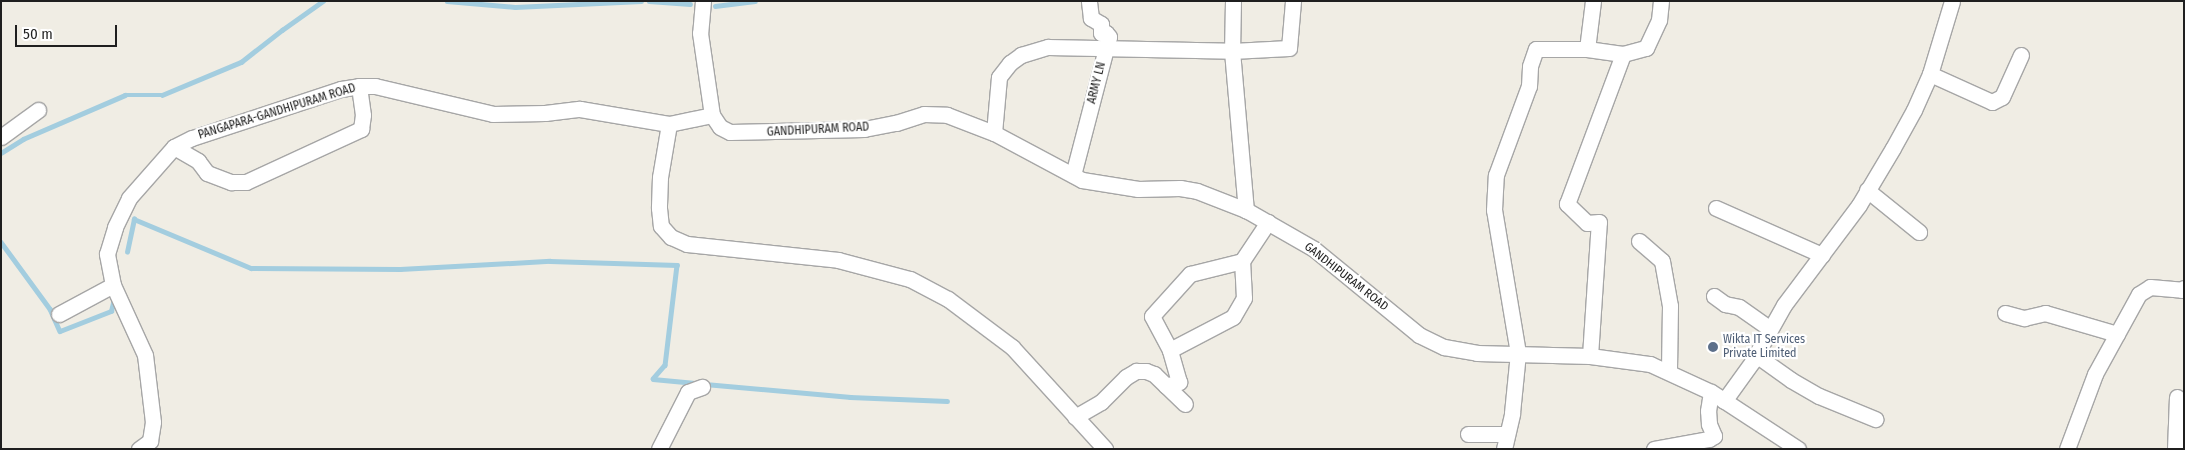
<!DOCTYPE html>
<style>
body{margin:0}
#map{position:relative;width:2185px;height:450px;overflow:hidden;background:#f0ede4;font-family:"Fira Sans Condensed",sans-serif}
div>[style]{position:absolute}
.stream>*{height:4.5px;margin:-2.25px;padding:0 2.25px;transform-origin:2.25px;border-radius:2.25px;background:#a3cddf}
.roads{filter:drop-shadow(1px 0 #a6a6a6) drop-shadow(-1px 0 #a6a6a6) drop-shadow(0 1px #a6a6a6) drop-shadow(0 -1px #a6a6a6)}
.street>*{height:15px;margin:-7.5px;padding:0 7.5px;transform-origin:7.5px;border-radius:7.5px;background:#fff}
.dots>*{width:14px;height:14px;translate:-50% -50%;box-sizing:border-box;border:2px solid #fff;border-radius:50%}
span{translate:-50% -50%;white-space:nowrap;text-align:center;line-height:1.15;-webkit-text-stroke:4.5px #fff;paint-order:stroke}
.street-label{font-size:12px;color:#1f1f1f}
.service-label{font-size:12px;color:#4e5e75}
.left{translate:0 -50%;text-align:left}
.frame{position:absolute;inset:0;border:2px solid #1f1f1f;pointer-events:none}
.scale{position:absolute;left:15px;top:25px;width:102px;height:22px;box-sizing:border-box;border:2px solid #1f1f1f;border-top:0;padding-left:6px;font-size:15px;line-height:18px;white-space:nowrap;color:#1f1f1f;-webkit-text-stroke:4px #fff;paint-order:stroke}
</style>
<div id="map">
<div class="stream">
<div style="left:447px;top:1px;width:68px;rotate:5deg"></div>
<div style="left:515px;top:7px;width:126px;rotate:-2.7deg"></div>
<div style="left:649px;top:1px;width:41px;rotate:4.2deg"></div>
<div style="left:715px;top:6px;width:40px;rotate:-7.1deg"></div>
<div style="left:1px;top:153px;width:26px;rotate:-32deg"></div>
<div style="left:23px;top:139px;width:111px;rotate:-23.3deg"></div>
<div style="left:125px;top:95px;width:37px"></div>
<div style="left:162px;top:95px;width:86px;rotate:-22.7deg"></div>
<div style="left:241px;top:62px;width:52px;rotate:-38deg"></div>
<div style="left:282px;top:30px;width:50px;rotate:-35.3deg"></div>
<div style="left:1px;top:242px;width:83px;rotate:53.8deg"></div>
<div style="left:50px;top:309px;width:24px;rotate:66deg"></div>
<div style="left:60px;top:331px;width:55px;rotate:-21.4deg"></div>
<div style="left:111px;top:311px;width:12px;rotate:-76deg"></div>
<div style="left:127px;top:252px;width:34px;rotate:-78deg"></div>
<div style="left:134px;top:219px;width:127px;rotate:22.7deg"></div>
<div style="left:251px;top:268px;width:149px;rotate:0.4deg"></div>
<div style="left:400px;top:269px;width:150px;rotate:-3.1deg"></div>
<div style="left:550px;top:261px;width:127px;rotate:1.8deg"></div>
<div style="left:677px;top:265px;width:101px;rotate:96.8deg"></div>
<div style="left:665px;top:365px;width:18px;rotate:131deg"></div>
<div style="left:653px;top:379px;width:42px;rotate:5.4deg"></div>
<div style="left:705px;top:384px;width:146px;rotate:5.1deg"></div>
<div style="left:850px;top:397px;width:97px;rotate:2.4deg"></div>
</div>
<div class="roads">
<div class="street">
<div style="left:703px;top:1px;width:32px;rotate:95deg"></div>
<div style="left:700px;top:33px;width:83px;rotate:81.7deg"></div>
<div style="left:712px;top:115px;width:14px;rotate:56deg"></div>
<div style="left:720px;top:127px;width:11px;rotate:27deg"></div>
<div style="left:730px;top:132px;width:134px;rotate:-1.3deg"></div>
<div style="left:864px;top:129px;width:33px;rotate:-11deg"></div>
<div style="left:896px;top:123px;width:29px;rotate:-18deg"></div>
<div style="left:924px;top:114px;width:23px;rotate:2deg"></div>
<div style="left:947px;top:115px;width:50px;rotate:21deg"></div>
<div style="left:994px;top:133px;width:100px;rotate:28.1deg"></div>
<div style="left:1082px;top:180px;width:57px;rotate:9.1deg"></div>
<div style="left:1138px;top:189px;width:42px;rotate:-1.4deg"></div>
<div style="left:1180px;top:188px;width:17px;rotate:10deg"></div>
<div style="left:1197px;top:191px;width:53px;rotate:21.2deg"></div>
<div style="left:1246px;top:210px;width:78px;rotate:29.8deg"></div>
<div style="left:1314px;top:249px;width:136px;rotate:39.3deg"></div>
<div style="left:1419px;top:335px;width:28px;rotate:26deg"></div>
<div style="left:1444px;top:347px;width:34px;rotate:10deg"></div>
<div style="left:1477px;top:353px;width:113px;rotate:1.5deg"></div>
<div style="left:1590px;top:356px;width:61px;rotate:7.6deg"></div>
<div style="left:1650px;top:364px;width:67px;rotate:24.7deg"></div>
<div style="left:1711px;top:392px;width:104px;rotate:33.2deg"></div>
<div style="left:1233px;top:1px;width:50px;rotate:91.1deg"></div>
<div style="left:1232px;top:51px;width:160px;rotate:85deg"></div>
<div style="left:1593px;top:1px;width:48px;rotate:97.1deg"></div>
<div style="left:1587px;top:49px;width:36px;rotate:8deg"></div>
<div style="left:1623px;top:54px;width:24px;rotate:-15deg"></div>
<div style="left:1646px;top:48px;width:31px;rotate:-65deg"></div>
<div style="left:1659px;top:20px;width:19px;rotate:-84deg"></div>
<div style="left:1930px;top:74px;width:68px;rotate:24.3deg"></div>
<div style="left:1992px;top:102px;width:11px;rotate:-27deg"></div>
<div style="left:2002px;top:97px;width:46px;rotate:-65.7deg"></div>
<div style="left:669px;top:124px;width:54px;rotate:99.6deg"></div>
<div style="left:660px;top:177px;width:31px;rotate:92deg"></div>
<div style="left:659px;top:208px;width:18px;rotate:84deg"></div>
<div style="left:661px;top:226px;width:15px;rotate:48deg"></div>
<div style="left:671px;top:237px;width:17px;rotate:24deg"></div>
<div style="left:687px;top:244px;width:152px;rotate:6deg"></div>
<div style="left:838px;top:260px;width:74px;rotate:14.8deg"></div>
<div style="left:910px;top:279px;width:43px;rotate:27.8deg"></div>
<div style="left:948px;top:299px;width:80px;rotate:36.9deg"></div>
<div style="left:1012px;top:347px;width:138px;rotate:47.6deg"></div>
<div style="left:994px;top:133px;width:56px;rotate:-84.9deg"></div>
<div style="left:999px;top:77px;width:18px;rotate:-52deg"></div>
<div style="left:1010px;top:63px;width:14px;rotate:-36deg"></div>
<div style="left:1021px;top:55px;width:28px;rotate:-17deg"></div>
<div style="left:1048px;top:47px;width:184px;rotate:1.2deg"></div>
<div style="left:1232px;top:51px;width:57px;rotate:-3deg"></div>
<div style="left:1289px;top:48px;width:47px;rotate:-85.1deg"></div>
<div style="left:1px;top:137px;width:46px;rotate:-36.1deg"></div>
<div style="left:174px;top:147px;width:28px;rotate:30deg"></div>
<div style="left:198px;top:161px;width:15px;rotate:53deg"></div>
<div style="left:207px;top:173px;width:26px;rotate:21deg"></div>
<div style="left:231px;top:182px;width:15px"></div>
<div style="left:246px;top:182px;width:127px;rotate:-24.7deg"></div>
<div style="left:361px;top:129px;width:14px;rotate:-82deg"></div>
<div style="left:363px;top:115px;width:29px;rotate:-98deg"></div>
<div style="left:1073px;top:175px;width:143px;rotate:-75.4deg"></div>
<div style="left:1109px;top:37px;width:5px;rotate:-127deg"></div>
<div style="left:1106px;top:33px;width:5px;rotate:180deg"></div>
<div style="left:1101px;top:33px;width:9px;rotate:-90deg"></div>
<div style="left:1101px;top:24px;width:12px;rotate:-149deg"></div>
<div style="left:1091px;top:18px;width:17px;rotate:-97deg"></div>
<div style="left:1867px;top:190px;width:67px;rotate:38.9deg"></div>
<div style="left:1716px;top:208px;width:116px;rotate:23.9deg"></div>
<div style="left:1639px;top:241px;width:30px;rotate:41deg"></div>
<div style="left:1662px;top:261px;width:46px;rotate:79.9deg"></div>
<div style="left:1670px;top:306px;width:66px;rotate:90.9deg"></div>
<div style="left:1714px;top:296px;width:14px;rotate:36deg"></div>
<div style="left:1725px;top:304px;width:14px;rotate:12deg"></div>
<div style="left:1739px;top:307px;width:38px;rotate:35deg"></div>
<div style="left:2005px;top:313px;width:20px;rotate:15deg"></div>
<div style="left:2024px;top:318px;width:22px;rotate:-13deg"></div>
<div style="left:2045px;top:313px;width:75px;rotate:16.3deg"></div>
<div style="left:59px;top:314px;width:61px;rotate:-28.2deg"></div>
<div style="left:1170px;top:350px;width:71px;rotate:-27.6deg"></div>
<div style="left:1233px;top:317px;width:22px;rotate:-60deg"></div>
<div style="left:1244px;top:298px;width:37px;rotate:-93deg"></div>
<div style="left:1756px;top:355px;width:43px;rotate:35.5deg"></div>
<div style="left:1791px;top:380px;width:32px;rotate:30deg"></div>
<div style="left:1819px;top:396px;width:61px;rotate:22.3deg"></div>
<div style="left:1590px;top:356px;width:134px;rotate:-86.2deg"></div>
<div style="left:1599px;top:222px;width:12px;rotate:175deg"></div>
<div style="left:1587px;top:223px;width:28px;rotate:-136deg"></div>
<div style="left:1567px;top:204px;width:160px;rotate:-69.5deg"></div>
<div style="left:1166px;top:386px;width:14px;rotate:-17deg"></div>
<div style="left:1179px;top:382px;width:33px;rotate:-106deg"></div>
<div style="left:1170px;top:350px;width:38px;rotate:-118deg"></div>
<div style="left:1152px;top:316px;width:57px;rotate:-47.9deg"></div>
<div style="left:1190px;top:274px;width:54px;rotate:-14deg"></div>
<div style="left:1242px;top:261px;width:47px;rotate:-56.3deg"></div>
<div style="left:1724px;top:401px;width:48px;rotate:-54.3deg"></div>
<div style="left:1752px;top:362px;width:65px;rotate:-60.7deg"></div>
<div style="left:1784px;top:305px;width:125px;rotate:-53.1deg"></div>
<div style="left:1859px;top:205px;width:66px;rotate:-59.2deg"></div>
<div style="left:1893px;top:148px;width:43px;rotate:-61.1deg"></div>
<div style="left:1914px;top:110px;width:39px;rotate:-66deg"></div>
<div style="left:1930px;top:74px;width:76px;rotate:-73.2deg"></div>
<div style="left:1075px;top:417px;width:30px;rotate:-30deg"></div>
<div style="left:1101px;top:402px;width:35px;rotate:-45deg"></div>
<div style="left:1126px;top:377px;width:12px;rotate:-31deg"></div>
<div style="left:1136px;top:371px;width:10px"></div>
<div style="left:1146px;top:371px;width:9px;rotate:21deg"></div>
<div style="left:1154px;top:374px;width:43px;rotate:44.1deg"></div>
<div style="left:1468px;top:434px;width:39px"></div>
<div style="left:139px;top:449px;width:14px;rotate:-36deg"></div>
<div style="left:150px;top:441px;width:19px;rotate:-81deg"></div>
<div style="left:153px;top:422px;width:67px;rotate:-96.8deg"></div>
<div style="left:145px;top:355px;width:77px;rotate:-114.6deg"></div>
<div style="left:113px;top:285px;width:32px;rotate:-101deg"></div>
<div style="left:107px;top:254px;width:28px;rotate:-73deg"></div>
<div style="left:115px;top:227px;width:32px;rotate:-64deg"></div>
<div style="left:129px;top:198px;width:68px;rotate:-48.6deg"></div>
<div style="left:174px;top:147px;width:20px;rotate:-27deg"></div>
<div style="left:192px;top:138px;width:157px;rotate:-18.2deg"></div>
<div style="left:341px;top:89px;width:18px;rotate:-9deg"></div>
<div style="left:359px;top:86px;width:16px"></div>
<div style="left:375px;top:86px;width:121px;rotate:13.3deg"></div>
<div style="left:493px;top:114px;width:52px;rotate:-1.1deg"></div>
<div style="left:545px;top:113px;width:35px;rotate:-7deg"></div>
<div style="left:580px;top:109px;width:90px;rotate:9.6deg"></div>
<div style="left:669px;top:124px;width:44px;rotate:-11.8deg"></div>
<div style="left:659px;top:449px;width:64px;rotate:-63deg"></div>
<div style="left:688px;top:392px;width:15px;rotate:-20deg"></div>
<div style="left:1504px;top:449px;width:37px;rotate:-77deg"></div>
<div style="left:1512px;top:413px;width:60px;rotate:-84.3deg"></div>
<div style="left:1518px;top:353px;width:145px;rotate:-99.5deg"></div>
<div style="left:1494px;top:210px;width:35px;rotate:-87deg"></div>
<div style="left:1496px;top:175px;width:95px;rotate:-69.7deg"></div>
<div style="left:1529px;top:86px;width:20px;rotate:-87deg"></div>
<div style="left:1530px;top:66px;width:18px;rotate:-71deg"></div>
<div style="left:1536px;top:49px;width:51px"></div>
<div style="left:1654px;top:449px;width:56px;rotate:-10.3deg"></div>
<div style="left:1709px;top:439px;width:6px;rotate:-31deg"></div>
<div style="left:1714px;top:436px;width:13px;rotate:-113deg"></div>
<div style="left:1709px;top:424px;width:13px;rotate:-94deg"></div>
<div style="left:1708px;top:411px;width:19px;rotate:-81deg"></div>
<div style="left:2067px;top:449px;width:80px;rotate:-69.5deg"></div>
<div style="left:2095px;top:374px;width:91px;rotate:-61.2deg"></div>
<div style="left:2139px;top:294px;width:13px;rotate:-32deg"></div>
<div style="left:2150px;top:287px;width:32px;rotate:5deg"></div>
<div style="left:2182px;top:290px;width:3px;rotate:-45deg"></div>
<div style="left:2175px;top:449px;width:52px;rotate:-87.8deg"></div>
</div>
</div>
<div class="dots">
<div style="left:1713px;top:347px;background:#5c6f8a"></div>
</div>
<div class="street-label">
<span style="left:1097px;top:83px;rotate:-76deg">ARMY LN</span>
<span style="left:277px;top:112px;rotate:-17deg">PANGAPARA-GANDHIPURAM ROAD</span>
<span style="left:818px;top:130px;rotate:-3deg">GANDHIPURAM ROAD</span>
<span style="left:1346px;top:277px;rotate:38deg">GANDHIPURAM ROAD</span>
</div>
<div class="service-label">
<span class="left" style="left:1723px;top:347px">Wikta IT Services<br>Private Limited</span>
</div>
<div class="frame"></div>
<div class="scale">50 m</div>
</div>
